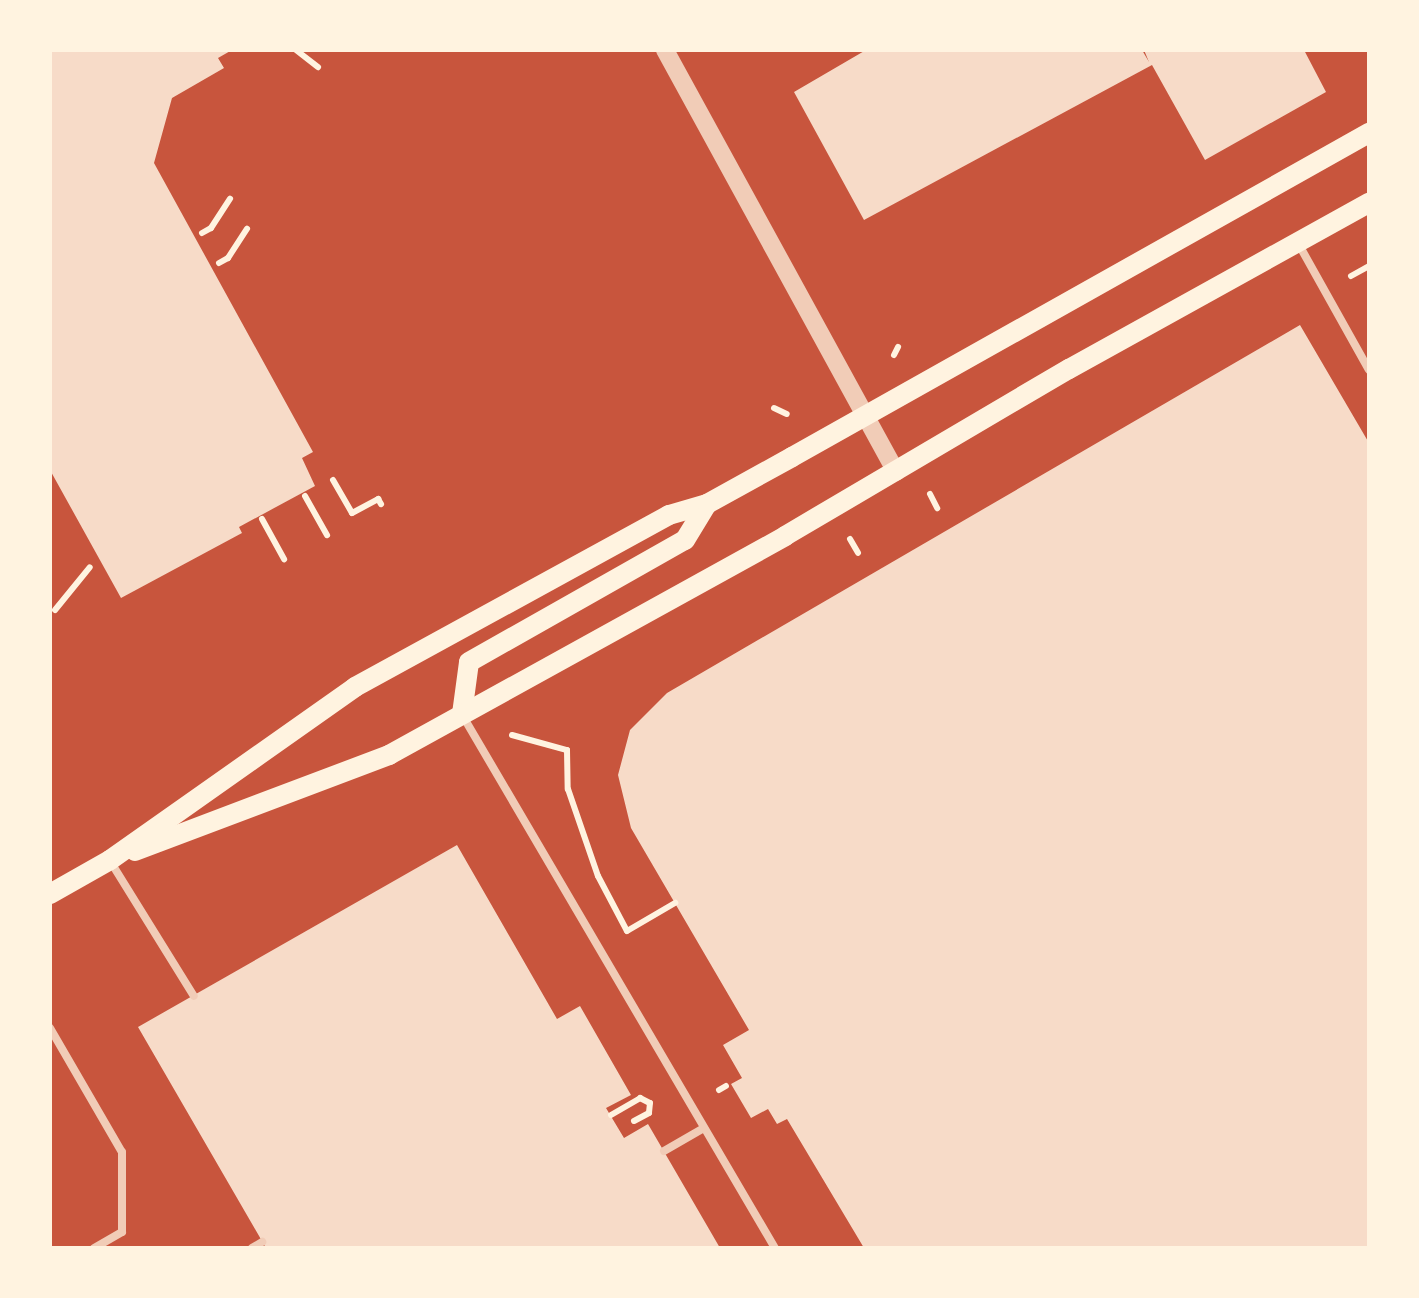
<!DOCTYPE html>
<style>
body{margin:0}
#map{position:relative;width:1419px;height:1298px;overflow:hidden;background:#c8553d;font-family:Lora,serif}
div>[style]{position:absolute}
.building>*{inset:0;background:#f7dbc8}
.path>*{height:6px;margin:-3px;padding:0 3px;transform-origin:3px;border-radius:3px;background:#fff3e0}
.service>*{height:8px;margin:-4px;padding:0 4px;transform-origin:4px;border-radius:4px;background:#f1ccb7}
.tertiary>*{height:18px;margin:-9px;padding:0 9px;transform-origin:9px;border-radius:9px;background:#f1ccb7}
.secondary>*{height:20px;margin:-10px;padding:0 10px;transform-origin:10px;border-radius:10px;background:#fff3e0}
span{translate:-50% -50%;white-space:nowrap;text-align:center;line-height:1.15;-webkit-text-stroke:10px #fff3e0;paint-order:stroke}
.frame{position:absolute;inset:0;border:52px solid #fff3e0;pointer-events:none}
</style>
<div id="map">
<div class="building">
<div style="clip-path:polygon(50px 50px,232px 50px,218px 58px,224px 68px,172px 98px,154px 163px,313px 452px,302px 458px,315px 486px,239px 527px,242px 533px,121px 598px,50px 470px)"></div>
<div style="clip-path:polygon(866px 50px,1142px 50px,1149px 62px,1144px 50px,1304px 50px,1326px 92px,1205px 160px,1152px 65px,864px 220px,794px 92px)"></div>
<div style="clip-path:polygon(1300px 325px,1369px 443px,1369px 1248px,864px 1248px,787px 1119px,777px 1124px,768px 1109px,751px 1118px,731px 1084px,742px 1078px,723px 1045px,749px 1030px,631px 828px,618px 775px,630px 730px,667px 693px)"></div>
<div style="clip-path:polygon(457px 845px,557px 1019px,580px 1006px,631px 1095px,606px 1108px,624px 1138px,648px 1124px,720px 1248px,266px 1248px,138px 1027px)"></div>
</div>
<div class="path">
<div style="left:296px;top:50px;width:28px;rotate:38deg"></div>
<div style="left:202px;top:233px;width:10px;rotate:-29deg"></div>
<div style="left:211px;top:228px;width:35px;rotate:-57deg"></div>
<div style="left:219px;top:263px;width:10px;rotate:-29deg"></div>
<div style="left:228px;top:258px;width:35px;rotate:-57deg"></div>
<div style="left:1351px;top:276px;width:21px;rotate:-29deg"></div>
<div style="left:894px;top:355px;width:9px;rotate:-63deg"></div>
<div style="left:774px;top:408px;width:14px;rotate:25deg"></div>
<div style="left:333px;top:480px;width:38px;rotate:60deg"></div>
<div style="left:352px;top:513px;width:30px;rotate:-28deg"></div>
<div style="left:378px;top:499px;width:6px;rotate:59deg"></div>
<div style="left:930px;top:494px;width:16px;rotate:63deg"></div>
<div style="left:305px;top:496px;width:45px;rotate:60.6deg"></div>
<div style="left:262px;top:519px;width:46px;rotate:61.2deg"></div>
<div style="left:850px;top:539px;width:16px;rotate:60deg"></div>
<div style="left:55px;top:610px;width:55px;rotate:-50.9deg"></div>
<div style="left:512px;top:735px;width:57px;rotate:15.3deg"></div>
<div style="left:567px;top:750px;width:39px;rotate:89deg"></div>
<div style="left:568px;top:789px;width:92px;rotate:71deg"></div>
<div style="left:598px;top:876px;width:62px;rotate:62.2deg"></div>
<div style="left:627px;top:931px;width:56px;rotate:-30.3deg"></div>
<div style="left:719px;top:1090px;width:8px;rotate:-30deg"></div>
<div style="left:611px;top:1115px;width:34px;rotate:-30deg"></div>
<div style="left:640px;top:1098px;width:11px;rotate:27deg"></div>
<div style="left:650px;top:1103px;width:10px;rotate:96deg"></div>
<div style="left:649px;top:1113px;width:17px;rotate:152deg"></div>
</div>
<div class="service">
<div style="left:1298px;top:243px;width:145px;rotate:60.8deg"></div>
<div style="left:464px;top:718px;width:615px;rotate:59.6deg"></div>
<div style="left:112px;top:864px;width:155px;rotate:58.2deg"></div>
<div style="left:50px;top:1028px;width:143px;rotate:59.9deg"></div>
<div style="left:122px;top:1152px;width:80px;rotate:90deg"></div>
<div style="left:122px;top:1232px;width:32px;rotate:150deg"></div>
<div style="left:664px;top:1151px;width:46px;rotate:-29.9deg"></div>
<div style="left:252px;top:1248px;width:12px;rotate:-31deg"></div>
</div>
<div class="tertiary">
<div style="left:665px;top:50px;width:481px;rotate:61.3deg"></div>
</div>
<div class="secondary">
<div style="left:462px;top:714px;width:52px;rotate:-82.3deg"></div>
<div style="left:469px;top:662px;width:248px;rotate:-29.5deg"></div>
<div style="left:685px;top:540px;width:42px;rotate:-58.6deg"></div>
<div style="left:135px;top:851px;width:272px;rotate:-20.7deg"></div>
<div style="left:389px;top:755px;width:453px;rotate:-28.9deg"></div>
<div style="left:785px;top:536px;width:329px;rotate:-30.5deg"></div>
<div style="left:1069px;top:369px;width:343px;rotate:-29deg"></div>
<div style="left:50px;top:894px;width:69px;rotate:-29.5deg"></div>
<div style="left:110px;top:860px;width:300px;rotate:-35.2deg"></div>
<div style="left:355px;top:687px;width:358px;rotate:-28.7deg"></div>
<div style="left:669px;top:515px;width:40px;rotate:-16deg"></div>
<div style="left:707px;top:504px;width:97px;rotate:-28.9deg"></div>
<div style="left:792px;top:457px;width:662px;rotate:-29.32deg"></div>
</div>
<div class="frame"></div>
</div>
